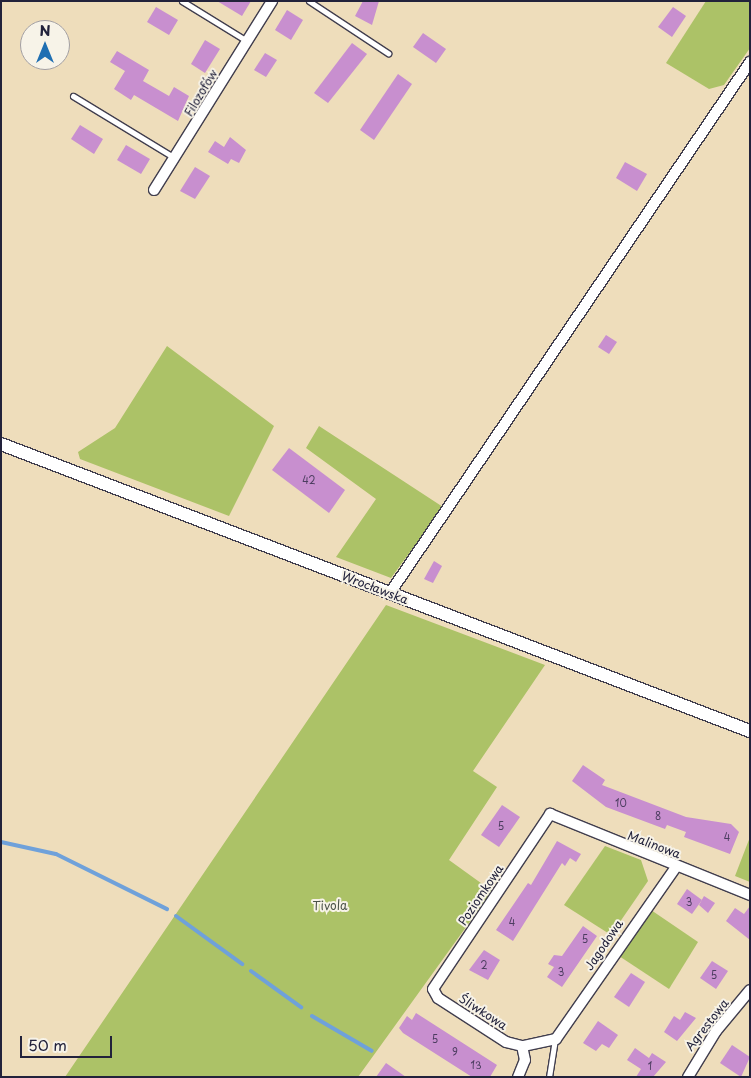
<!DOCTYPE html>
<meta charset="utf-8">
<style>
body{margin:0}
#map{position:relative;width:751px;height:1078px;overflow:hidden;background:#edb;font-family:"Playpen Sans",sans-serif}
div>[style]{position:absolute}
.green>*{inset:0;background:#acc267}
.stream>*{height:4px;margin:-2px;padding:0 2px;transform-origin:2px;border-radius:2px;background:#6fa1da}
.building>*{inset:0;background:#c88fcf}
.roads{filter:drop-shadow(1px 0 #413e4e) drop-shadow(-1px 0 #413e4e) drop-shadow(0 1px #413e4e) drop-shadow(0 -1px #413e4e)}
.service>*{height:5px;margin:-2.5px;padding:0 2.5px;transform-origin:2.5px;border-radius:2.5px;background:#fff}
.minor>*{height:10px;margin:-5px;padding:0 5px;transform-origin:5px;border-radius:5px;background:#fff}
.tertiary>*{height:12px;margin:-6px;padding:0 6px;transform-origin:6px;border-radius:6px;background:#fff}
span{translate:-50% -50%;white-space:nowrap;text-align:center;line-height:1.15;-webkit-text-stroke:4px #f7f3e8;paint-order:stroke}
.number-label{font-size:10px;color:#4c3d60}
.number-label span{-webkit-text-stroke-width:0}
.street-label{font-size:12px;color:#22223b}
.park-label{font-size:12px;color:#4b5248}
.frame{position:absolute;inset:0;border:2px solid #22223b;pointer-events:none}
.north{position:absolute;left:20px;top:20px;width:50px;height:50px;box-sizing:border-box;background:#f7f3e8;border:1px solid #a29fa3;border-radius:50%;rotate:0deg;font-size:14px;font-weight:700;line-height:20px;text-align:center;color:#22223b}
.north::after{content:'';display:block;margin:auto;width:18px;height:22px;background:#1f6fb2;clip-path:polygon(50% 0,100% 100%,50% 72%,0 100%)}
.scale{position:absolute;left:20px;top:1036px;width:92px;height:22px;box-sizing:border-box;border:2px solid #22223b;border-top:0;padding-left:6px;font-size:15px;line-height:18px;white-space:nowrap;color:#22223b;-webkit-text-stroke:4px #f7f3e8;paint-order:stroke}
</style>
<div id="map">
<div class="green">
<div style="clip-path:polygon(706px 1px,750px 1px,750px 48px,724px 85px,709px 89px,666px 63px)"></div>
<div style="clip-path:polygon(167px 346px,274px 426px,229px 516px,80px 459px,78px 452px,115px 428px)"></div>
<div style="clip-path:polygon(319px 426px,443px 507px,391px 578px,336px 557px,376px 499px,306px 448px)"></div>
<div style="clip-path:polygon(386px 605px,545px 665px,473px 771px,497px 787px,449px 860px,492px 891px,358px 1077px,65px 1077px)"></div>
<div style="clip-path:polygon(750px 837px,750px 882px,735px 876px)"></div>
<div style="clip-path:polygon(605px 846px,641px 860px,648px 881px,611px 935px,564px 905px)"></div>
<div style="clip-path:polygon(651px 910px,698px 942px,669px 989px,619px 956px)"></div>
</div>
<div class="stream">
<div style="left:1px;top:842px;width:56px;rotate:12.3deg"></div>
<div style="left:56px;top:854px;width:124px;rotate:26.4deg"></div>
<div style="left:176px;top:916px;width:82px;rotate:36deg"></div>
<div style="left:251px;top:971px;width:62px;rotate:35.8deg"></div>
<div style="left:312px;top:1016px;width:69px;rotate:30.3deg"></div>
</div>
<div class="building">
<div style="clip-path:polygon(217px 1px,251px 1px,242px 16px)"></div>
<div style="clip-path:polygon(363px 1px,379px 1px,372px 25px,355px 16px)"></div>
<div style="clip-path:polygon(156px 7px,178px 20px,169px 35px,147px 22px)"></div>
<div style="clip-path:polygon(673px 7px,686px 16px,672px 37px,658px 27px)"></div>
<div style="clip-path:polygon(287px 10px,303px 20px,291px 40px,275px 30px)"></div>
<div style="clip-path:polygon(423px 33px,446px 49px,436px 63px,413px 47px)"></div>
<div style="clip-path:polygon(205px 40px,220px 49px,205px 73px,191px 64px)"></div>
<div style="clip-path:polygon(352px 43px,367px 54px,328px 103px,314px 93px)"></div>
<div style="clip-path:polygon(117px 51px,149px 70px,143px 81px,169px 96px,174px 87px,189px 96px,178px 121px,134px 95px,131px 100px,114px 89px,125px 71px,110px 62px)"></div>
<div style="clip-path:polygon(265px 53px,277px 60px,266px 77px,254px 70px)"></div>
<div style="clip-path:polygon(398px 74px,412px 84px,374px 140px,360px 130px)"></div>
<div style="clip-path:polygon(80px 125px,103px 139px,94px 154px,71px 139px)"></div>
<div style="clip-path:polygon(230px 137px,246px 150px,239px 163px,231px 159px,228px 164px,208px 152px,215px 141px,224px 147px)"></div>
<div style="clip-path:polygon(126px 145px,150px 159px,141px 174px,117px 160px)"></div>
<div style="clip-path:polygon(625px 162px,647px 174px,637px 191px,616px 178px)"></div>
<div style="clip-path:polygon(195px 167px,210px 176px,195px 199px,180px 191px)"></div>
<div style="clip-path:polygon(606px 335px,617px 342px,609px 354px,598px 347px)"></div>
<div style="clip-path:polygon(289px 448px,345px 490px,329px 513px,272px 470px)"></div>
<div style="clip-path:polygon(434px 561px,442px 566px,433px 583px,424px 579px)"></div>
<div style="clip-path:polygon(583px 765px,605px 780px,602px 785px,686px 817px,731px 824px,739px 832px,730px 854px,684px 837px,686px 832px,667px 825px,665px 829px,606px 807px,572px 781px)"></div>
<div style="clip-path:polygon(502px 805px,520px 817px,499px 847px,481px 835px)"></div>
<div style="clip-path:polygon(557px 841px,581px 854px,576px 862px,570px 858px,565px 866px,562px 863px,513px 941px,496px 930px,528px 883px,531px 885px)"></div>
<div style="clip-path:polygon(687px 889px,702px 900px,692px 914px,677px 904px)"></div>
<div style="clip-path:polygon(704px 896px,715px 903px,708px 913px,699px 905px)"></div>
<div style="clip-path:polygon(750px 906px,750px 940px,726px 921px,735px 908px,744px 914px)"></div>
<div style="clip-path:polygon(583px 926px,597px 936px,562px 987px,547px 977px,554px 967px,548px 964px,554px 955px,562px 956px)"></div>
<div style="clip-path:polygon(484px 950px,500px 960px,488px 980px,469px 970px)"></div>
<div style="clip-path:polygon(712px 961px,728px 971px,716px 989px,700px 978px)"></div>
<div style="clip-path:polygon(631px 973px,645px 982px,629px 1007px,614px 997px)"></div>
<div style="clip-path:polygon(685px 1012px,696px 1018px,677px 1041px,664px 1032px,674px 1016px,680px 1020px)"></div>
<div style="clip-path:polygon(416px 1013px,497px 1065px,490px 1077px,472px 1077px,403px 1033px,399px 1028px,407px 1016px,412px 1020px)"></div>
<div style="clip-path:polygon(598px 1021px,618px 1035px,609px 1048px,602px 1044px,596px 1051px,583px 1043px)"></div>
<div style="clip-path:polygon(732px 1045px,750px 1057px,741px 1077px,720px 1063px)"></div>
<div style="clip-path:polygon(635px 1048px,649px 1058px,652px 1053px,666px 1062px,653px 1077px,636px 1077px,641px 1069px,627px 1060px)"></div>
<div style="clip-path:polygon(386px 1063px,406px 1077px,376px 1077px)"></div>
</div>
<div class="roads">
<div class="service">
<div style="left:182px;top:1px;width:76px;rotate:31.6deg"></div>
<div style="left:309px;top:1px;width:95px;rotate:33.4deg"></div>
<div style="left:73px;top:96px;width:119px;rotate:31.3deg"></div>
<div style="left:549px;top:1077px;width:37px;rotate:-81deg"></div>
</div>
<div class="minor">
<div style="left:154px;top:190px;width:223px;rotate:-58deg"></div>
<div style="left:390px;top:593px;width:642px;rotate:-55.86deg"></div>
<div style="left:676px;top:867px;width:210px;rotate:124.9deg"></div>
<div style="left:556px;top:1039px;width:35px;rotate:168deg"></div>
<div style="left:522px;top:1046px;width:16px;rotate:-166deg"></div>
<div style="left:506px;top:1042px;width:81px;rotate:-147.1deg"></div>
<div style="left:438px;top:998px;width:10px;rotate:-119deg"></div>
<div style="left:433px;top:989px;width:211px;rotate:-56.2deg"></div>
<div style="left:550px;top:814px;width:216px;rotate:22deg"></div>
<div style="left:518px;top:1077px;width:18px;rotate:-68deg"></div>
<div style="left:525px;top:1060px;width:14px;rotate:-102deg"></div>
<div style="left:688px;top:1077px;width:54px;rotate:-58.7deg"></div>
<div style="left:716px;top:1031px;width:53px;rotate:-50.3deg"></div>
</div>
<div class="tertiary">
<div style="left:1px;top:444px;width:802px;rotate:20.97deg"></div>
</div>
</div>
<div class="number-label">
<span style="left:309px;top:480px">42</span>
<span style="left:621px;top:803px">10</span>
<span style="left:658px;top:816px">8</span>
<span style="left:501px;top:826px">5</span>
<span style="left:727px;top:837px">4</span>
<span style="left:689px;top:902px">3</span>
<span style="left:512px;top:922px">4</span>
<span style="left:585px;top:939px">5</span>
<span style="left:484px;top:965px">2</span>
<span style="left:561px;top:972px">3</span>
<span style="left:714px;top:975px">5</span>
<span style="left:435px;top:1039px">5</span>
<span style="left:455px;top:1052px">9</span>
<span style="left:476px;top:1065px">13</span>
<span style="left:650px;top:1066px">1</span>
</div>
<div class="street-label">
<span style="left:201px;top:93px;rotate:-59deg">Filozofów</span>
<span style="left:375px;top:588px;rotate:21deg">Wrocławska</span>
<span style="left:654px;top:845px;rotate:21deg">Malinowa</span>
<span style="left:481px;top:895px;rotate:-56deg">Poziomkowa</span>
<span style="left:604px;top:945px;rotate:-56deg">Jagodowa</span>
<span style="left:483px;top:1012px;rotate:33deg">Śliwkowa</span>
<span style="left:707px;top:1025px;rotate:-52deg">Agrestowa</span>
</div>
<div class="park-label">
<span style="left:330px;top:906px">Tivola</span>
</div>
<div class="frame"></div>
<div class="north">N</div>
<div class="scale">50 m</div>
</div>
